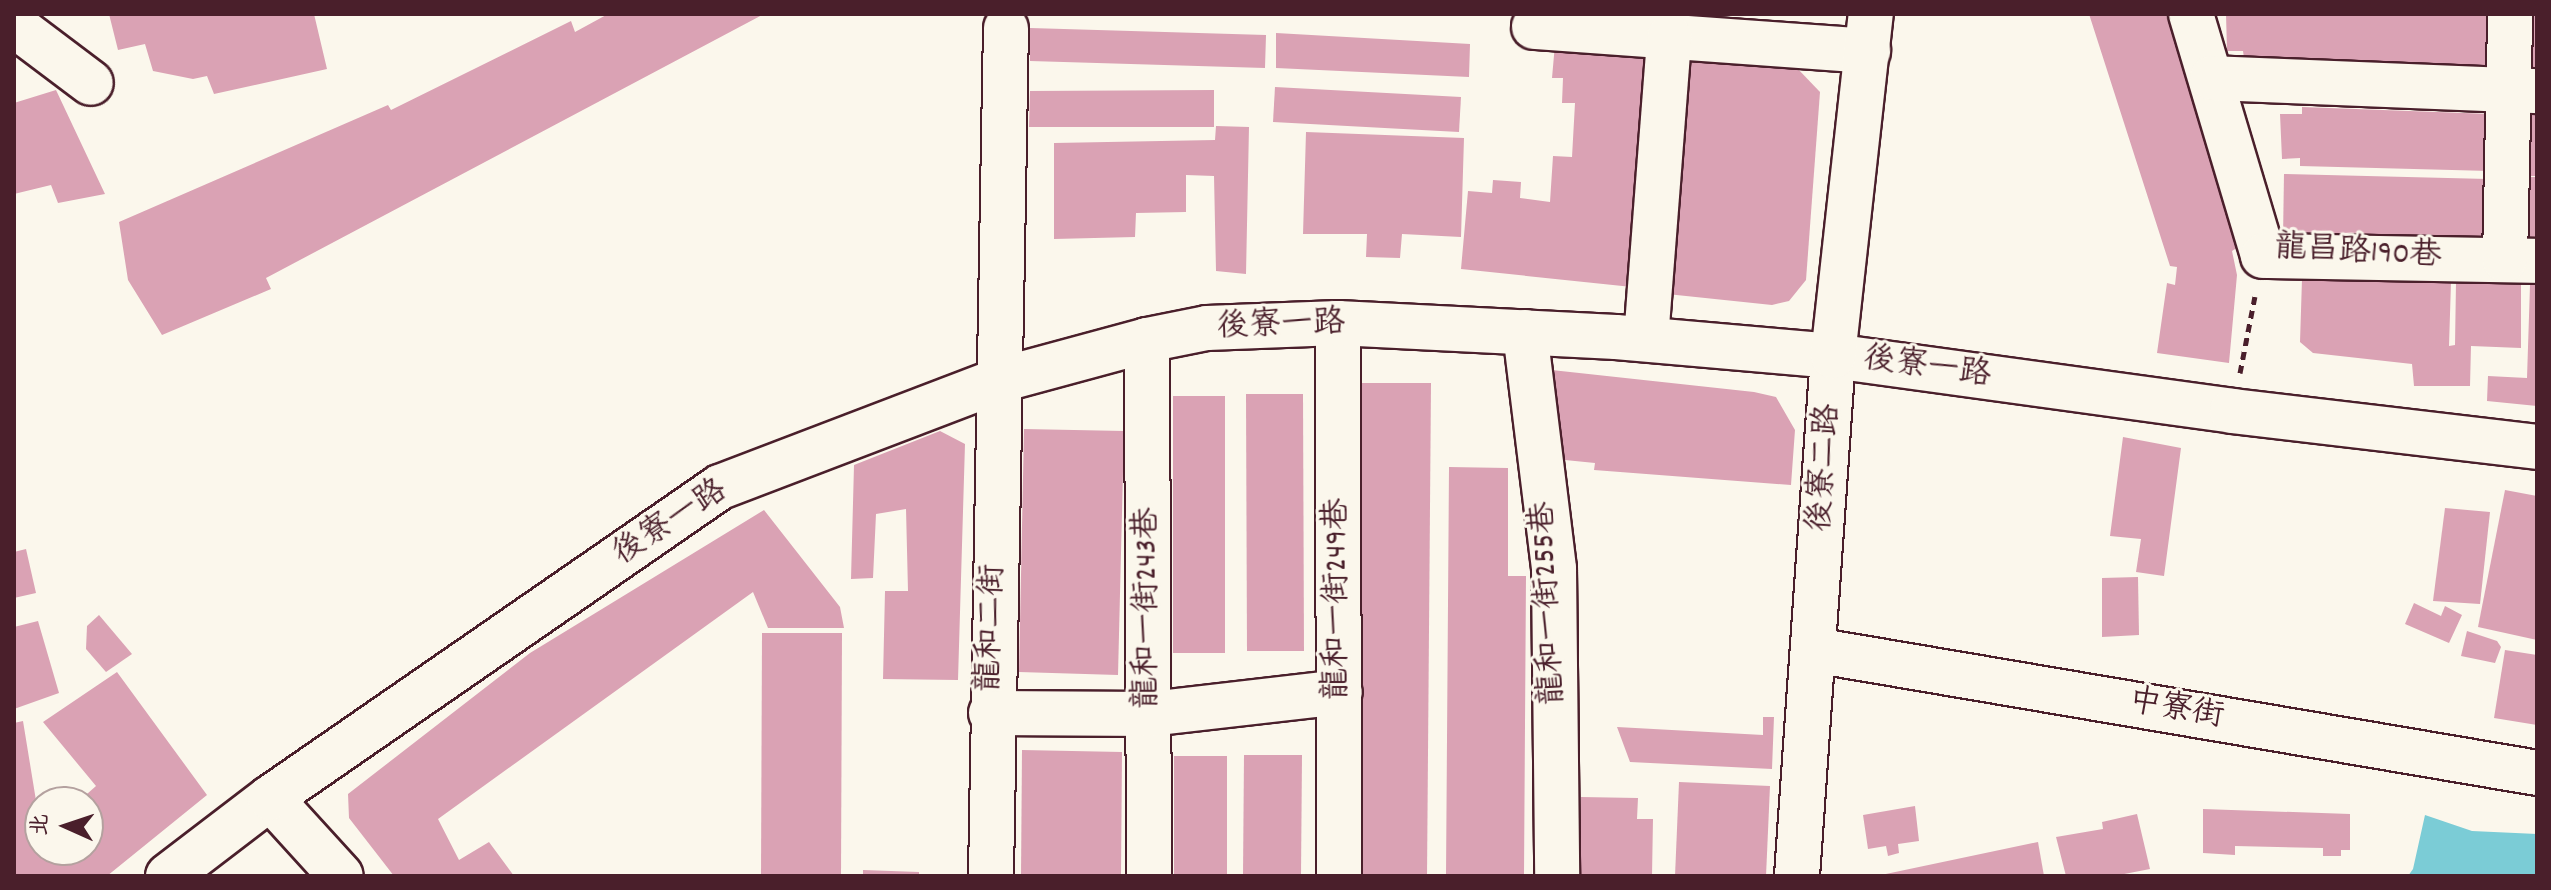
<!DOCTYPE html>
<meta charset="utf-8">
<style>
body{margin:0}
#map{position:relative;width:2551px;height:890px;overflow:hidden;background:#fbf7ec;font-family:Dekko,"LXGW WenKai TC",sans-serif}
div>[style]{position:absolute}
.water>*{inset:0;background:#7bccd6}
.building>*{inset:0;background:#daa2b4}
.path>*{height:5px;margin-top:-2.5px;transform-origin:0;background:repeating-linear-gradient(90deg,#4a1f2b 0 8px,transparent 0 14px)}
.roads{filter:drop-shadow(2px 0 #4a1f2b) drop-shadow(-2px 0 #4a1f2b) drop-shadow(0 2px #4a1f2b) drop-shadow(0 -2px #4a1f2b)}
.minor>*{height:44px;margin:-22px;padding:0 22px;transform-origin:22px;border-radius:22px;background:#fbf7ec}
span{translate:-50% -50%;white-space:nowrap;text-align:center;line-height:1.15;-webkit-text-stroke:6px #fbf7ec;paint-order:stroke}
.street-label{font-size:32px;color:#4a1f2b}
.frame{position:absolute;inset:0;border:16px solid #4a1f2b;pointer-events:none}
.north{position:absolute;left:24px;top:786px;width:80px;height:80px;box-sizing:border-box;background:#fbf7ec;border:2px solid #b4a19f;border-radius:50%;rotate:273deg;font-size:22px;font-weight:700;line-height:32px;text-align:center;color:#4a1f2b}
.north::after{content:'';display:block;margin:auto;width:28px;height:36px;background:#4a1f2b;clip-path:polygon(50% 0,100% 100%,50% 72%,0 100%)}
</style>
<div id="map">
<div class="water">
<div style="clip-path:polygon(2425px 815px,2472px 831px,2537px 834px,2537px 876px,2408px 876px,2413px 869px)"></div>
</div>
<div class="building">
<div style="clip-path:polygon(109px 14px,314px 14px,327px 69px,214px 94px,207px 76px,193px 79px,153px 71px,145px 44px,118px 50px)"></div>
<div style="clip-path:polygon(608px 14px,764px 14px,266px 278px,271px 289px,162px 335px,128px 280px,119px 222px,388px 105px,391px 110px,571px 21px,575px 32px)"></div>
<div style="clip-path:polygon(2089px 14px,2166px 14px,2243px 244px,2232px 251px,2237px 275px,2229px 363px,2157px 353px,2167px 283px,2175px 285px,2177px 267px,2170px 266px)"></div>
<div style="clip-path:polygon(2226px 14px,2493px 14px,2491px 67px,2244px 58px,2243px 51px,2227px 51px)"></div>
<div style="clip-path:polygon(2530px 14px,2537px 14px,2537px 67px,2528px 67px)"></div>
<div style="clip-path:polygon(1030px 28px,1266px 35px,1265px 68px,1030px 61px)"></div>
<div style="clip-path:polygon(1276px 33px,1470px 44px,1469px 77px,1276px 68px)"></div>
<div style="clip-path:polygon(1555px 44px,1648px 58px,1632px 287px,1461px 269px,1468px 191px,1492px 193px,1493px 180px,1521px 182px,1520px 198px,1550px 202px,1553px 156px,1572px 157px,1575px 103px,1562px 103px,1563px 78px,1552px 78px)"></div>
<div style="clip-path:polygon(1684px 59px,1796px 67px,1820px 92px,1806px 280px,1789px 301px,1772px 305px,1667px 294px)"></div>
<div style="clip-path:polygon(1275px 87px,1461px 97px,1459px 132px,1273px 122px)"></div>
<div style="clip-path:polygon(56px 90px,105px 194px,58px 203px,51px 185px,14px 194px,14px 103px)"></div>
<div style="clip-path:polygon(1214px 90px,1214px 127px,1029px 127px,1030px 91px)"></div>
<div style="clip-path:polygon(2302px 107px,2491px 114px,2490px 171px,2300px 166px,2300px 158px,2282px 159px,2280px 114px,2302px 114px)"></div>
<div style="clip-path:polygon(2528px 115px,2537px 115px,2537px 176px,2526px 176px)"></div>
<div style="clip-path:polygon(1216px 126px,1249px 127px,1246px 274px,1216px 271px,1214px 176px,1186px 175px,1186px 212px,1136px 213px,1135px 237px,1054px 239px,1054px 143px,1215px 140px)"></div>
<div style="clip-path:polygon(1306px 132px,1464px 138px,1461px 237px,1402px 234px,1400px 258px,1366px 257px,1367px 234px,1303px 234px)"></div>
<div style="clip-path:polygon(2284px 174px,2488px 179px,2487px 245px,2283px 237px)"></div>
<div style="clip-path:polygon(2525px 177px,2537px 177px,2537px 244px,2526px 243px)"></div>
<div style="clip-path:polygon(2302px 279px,2451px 282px,2449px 346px,2455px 345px,2456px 282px,2521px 284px,2521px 348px,2471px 346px,2470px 386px,2414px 386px,2412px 364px,2313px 353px,2300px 342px)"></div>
<div style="clip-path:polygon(2530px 285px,2537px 285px,2537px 406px,2487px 401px,2488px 376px,2527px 378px)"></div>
<div style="clip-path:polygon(1514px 366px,1754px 392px,1776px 397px,1795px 430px,1791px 485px,1594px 470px,1595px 463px,1535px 457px)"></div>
<div style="clip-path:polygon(1361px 383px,1431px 383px,1427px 876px,1357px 876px)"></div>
<div style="clip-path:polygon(1246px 394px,1303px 394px,1304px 651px,1247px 651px)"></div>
<div style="clip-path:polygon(1173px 396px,1225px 396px,1225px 653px,1173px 653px)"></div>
<div style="clip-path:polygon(1024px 429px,1124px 431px,1118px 675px,1019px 672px)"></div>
<div style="clip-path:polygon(940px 431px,965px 444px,958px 680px,883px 679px,885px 591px,908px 591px,906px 509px,876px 514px,873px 578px,851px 579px,854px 465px)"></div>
<div style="clip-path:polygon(2123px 437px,2181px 448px,2164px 576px,2136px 572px,2141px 539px,2110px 536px)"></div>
<div style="clip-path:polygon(1449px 467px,1508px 468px,1508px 576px,1526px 576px,1524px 876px,1446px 876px)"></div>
<div style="clip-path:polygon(2505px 490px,2537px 496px,2537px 640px,2478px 627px)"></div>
<div style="clip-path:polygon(2445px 508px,2490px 512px,2480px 604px,2433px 601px)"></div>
<div style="clip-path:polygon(764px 510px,840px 607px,844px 628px,768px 628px,753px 592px,438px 819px,459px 860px,489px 842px,514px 876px,394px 876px,349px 818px,348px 794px,530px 653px)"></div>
<div style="clip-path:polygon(26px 549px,36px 593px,14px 598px,14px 552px)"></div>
<div style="clip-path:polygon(2138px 577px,2139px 635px,2102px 637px,2102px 578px)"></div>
<div style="clip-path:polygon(2414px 603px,2441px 616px,2445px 606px,2462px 615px,2449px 643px,2405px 624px)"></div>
<div style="clip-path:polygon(99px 615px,132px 654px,106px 672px,86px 649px,87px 626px)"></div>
<div style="clip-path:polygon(38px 621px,59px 693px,14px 709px,14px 627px)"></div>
<div style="clip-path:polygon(2467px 631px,2497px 641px,2501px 647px,2495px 663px,2461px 656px)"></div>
<div style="clip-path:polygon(762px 633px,842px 633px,841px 876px,761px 876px)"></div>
<div style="clip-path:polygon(2505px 650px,2537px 655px,2537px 725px,2494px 718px)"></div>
<div style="clip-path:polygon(117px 672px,207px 795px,107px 876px,14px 876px,14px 723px,23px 721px,40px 825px,40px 850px,88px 850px,88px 802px,78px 802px,96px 786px,43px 722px)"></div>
<div style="clip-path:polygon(1763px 717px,1774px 717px,1772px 769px,1630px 762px,1617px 727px,1763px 735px)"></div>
<div style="clip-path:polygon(1022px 750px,1122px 752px,1121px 876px,1021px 876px)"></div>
<div style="clip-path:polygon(1244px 755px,1302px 755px,1301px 876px,1243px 876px)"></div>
<div style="clip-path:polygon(1174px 756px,1227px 756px,1227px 876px,1174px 876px)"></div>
<div style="clip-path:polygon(1679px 782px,1770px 786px,1766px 876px,1675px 876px)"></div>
<div style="clip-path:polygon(1581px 797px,1638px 798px,1637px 819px,1653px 819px,1652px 876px,1580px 876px)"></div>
<div style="clip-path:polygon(1915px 806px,1919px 841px,1898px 844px,1899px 853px,1888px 856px,1886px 846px,1868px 849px,1863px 815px)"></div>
<div style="clip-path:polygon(2203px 809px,2350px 814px,2350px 850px,2341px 850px,2341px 856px,2323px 856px,2323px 848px,2235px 846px,2235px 855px,2203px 853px)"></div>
<div style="clip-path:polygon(2137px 814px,2150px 869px,2114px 876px,2066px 876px,2056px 837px,2103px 829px,2102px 822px)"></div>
<div style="clip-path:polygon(2038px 842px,2044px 876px,1882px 876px,1881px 875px)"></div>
<div style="clip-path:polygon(863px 870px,919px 872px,919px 876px,863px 876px)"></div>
</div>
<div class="path">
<div style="left:2240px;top:373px;width:78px;rotate:-79deg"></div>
</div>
<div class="roads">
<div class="minor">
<div style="left:2191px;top:14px;width:252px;rotate:73.4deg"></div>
<div style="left:2263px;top:256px;width:274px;rotate:1deg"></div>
<div style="left:14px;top:25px;width:96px;rotate:37deg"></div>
<div style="left:1534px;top:27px;width:335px;rotate:4.1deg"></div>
<div style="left:2212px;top:78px;width:325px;rotate:2.3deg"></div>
<div style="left:2505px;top:260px;width:246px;rotate:-88.8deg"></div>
<div style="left:1338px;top:323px;width:553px;rotate:89.9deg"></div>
<div style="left:1525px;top:332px;width:239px;rotate:83deg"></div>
<div style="left:1554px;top:569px;width:307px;rotate:89.4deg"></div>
<div style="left:1646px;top:339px;width:303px;rotate:-85.6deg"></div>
<div style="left:1147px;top:340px;width:536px;rotate:89.79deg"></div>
<div style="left:1814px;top:650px;width:733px;rotate:9.65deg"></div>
<div style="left:991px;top:713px;width:159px;rotate:0.4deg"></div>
<div style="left:1150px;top:714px;width:191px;rotate:-6.6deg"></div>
<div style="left:270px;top:798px;width:105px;rotate:47.7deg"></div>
<div style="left:168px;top:876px;width:128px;rotate:-37.4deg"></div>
<div style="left:270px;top:798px;width:547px;rotate:-34.65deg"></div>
<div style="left:720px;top:487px;width:300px;rotate:-20.9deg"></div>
<div style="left:1000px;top:380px;width:152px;rotate:-15.2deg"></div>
<div style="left:1147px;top:340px;width:61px;rotate:-11.3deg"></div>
<div style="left:1207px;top:328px;width:131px;rotate:-2.2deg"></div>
<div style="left:1338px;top:323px;width:278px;rotate:2.9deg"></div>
<div style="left:1616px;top:337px;width:218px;rotate:5deg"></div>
<div style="left:1833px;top:356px;width:403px;rotate:7.8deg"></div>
<div style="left:2232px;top:411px;width:307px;rotate:6.7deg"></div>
<div style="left:991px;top:876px;width:848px;rotate:-88.99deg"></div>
<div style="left:1797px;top:876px;width:521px;rotate:-86.04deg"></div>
<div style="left:1833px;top:356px;width:344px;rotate:-83.7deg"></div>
</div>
</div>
<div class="street-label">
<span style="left:2358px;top:254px;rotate:3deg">龍昌路190巷</span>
<span style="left:1281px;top:327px;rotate:-2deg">後寮一路</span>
<span style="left:1927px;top:369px;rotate:8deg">後寮一路</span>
<span style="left:1826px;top:468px;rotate:-86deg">後寮二路</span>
<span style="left:671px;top:524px;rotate:-33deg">後寮一路</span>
<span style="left:1339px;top:599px;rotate:-90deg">龍和一街249巷</span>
<span style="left:1550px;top:603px;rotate:-93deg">龍和一街255巷</span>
<span style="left:1149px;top:608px;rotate:-90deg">龍和一街243巷</span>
<span style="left:993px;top:628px;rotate:-88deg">龍和二街</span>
<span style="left:2176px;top:711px;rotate:10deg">中寮街</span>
</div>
<div class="frame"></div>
<div class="north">北</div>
</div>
